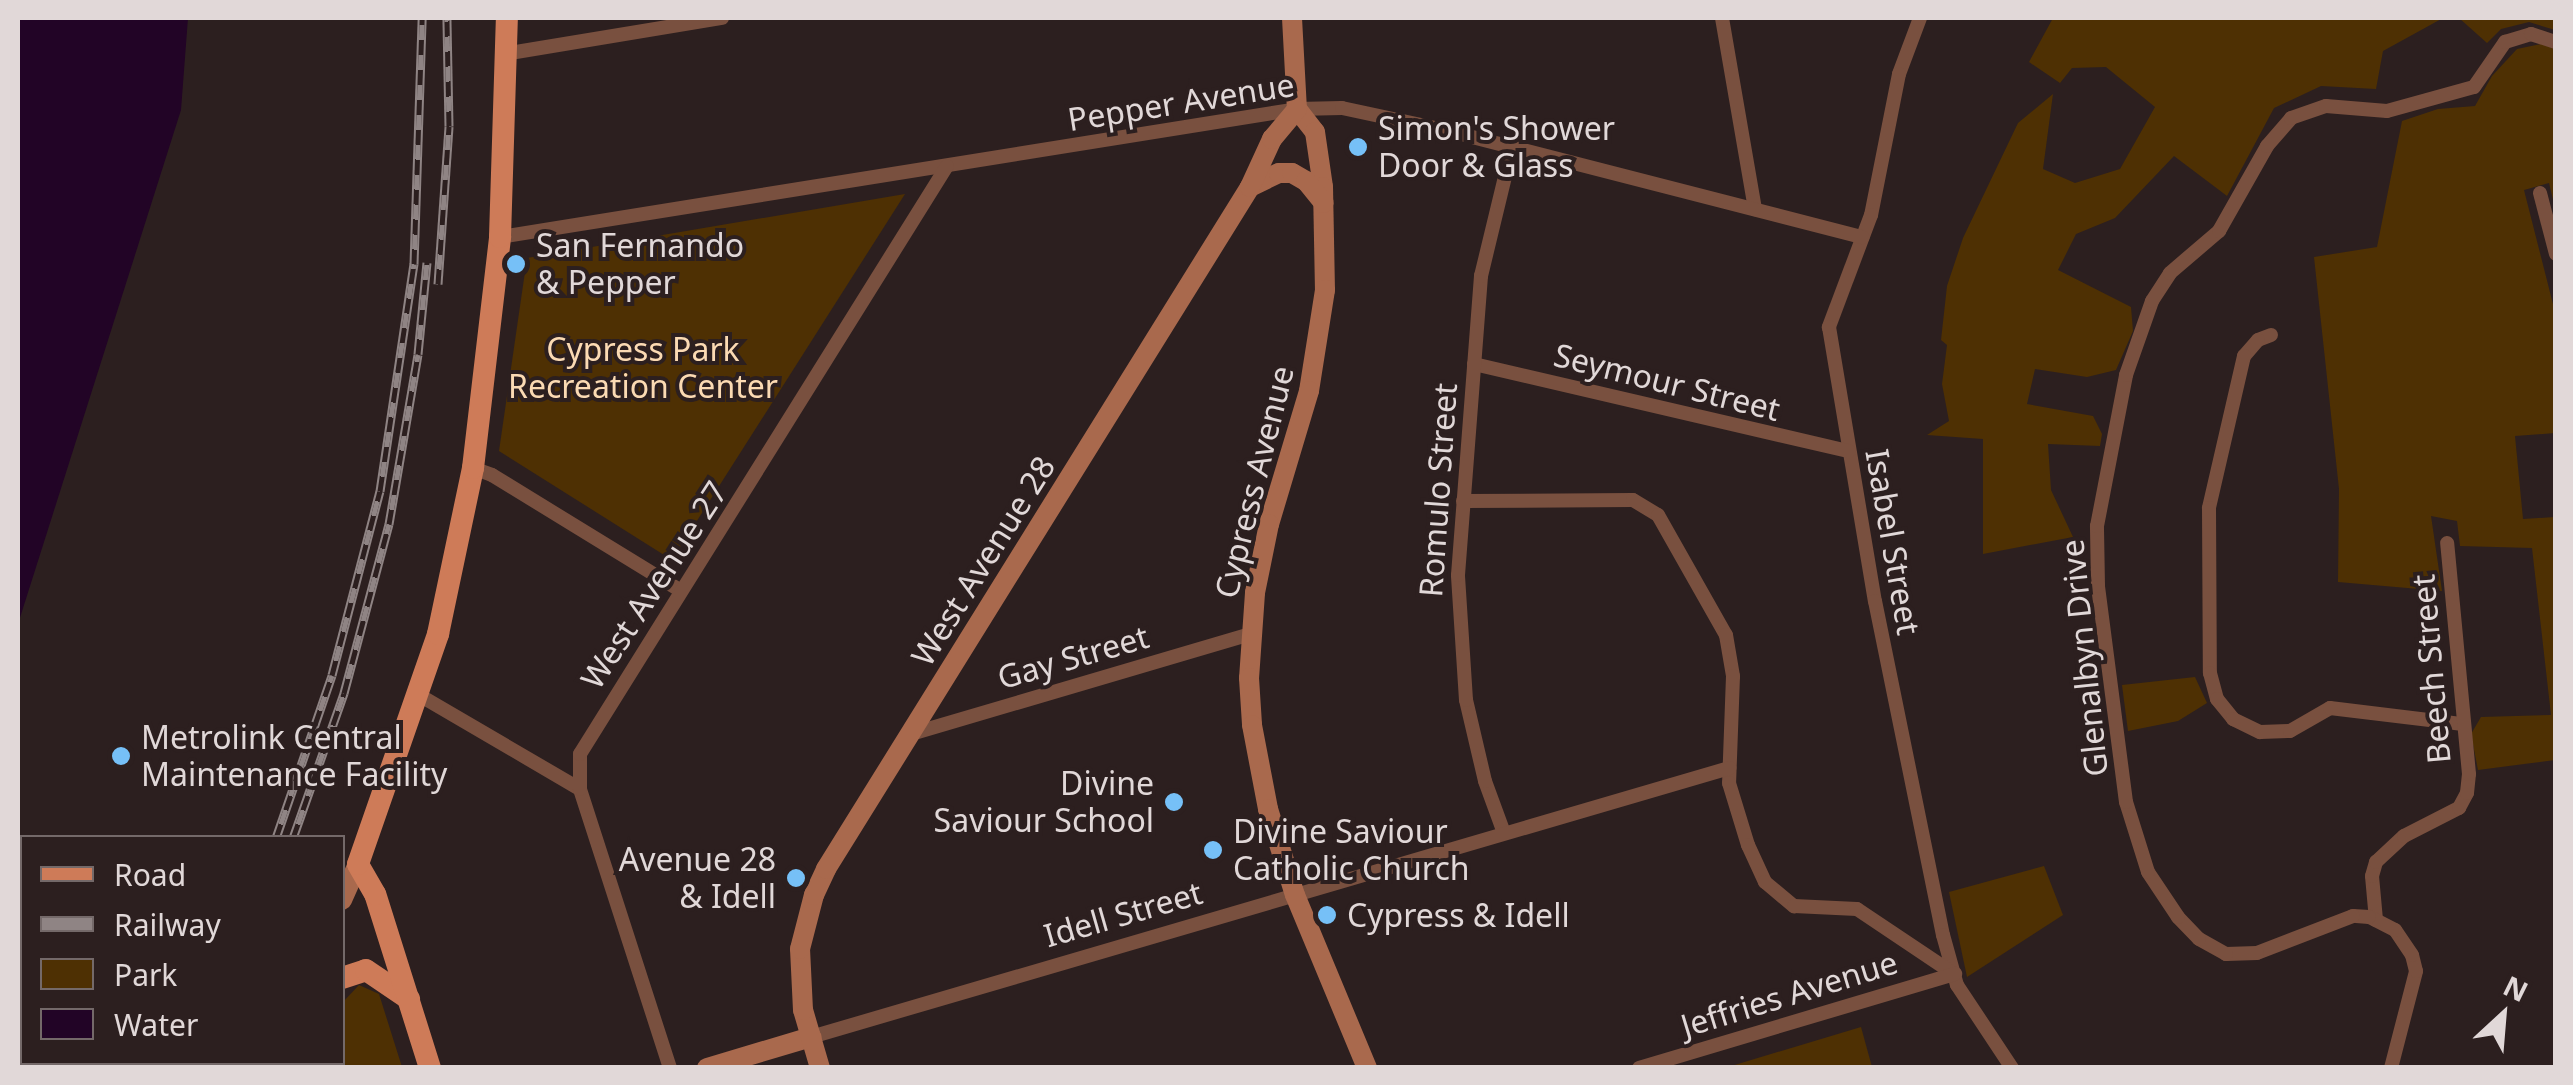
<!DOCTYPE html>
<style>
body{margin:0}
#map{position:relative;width:2573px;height:1085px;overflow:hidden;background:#2c1f1f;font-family:"Noto Sans",sans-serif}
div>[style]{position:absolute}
.green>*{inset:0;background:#4e3003}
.water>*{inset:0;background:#220426}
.street>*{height:14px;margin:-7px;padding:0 7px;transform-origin:7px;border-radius:7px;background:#79503f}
.secondary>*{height:20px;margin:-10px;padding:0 10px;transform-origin:10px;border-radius:10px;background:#a9694d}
.primary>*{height:22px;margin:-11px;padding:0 11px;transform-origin:11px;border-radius:11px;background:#ce7b58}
.rail>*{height:9px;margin-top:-4.5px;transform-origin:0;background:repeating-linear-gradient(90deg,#2c1f1f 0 15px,#8f8484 0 30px);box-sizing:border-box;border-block:2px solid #8f8484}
.dots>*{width:28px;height:28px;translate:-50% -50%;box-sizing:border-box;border:5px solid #2c1f1f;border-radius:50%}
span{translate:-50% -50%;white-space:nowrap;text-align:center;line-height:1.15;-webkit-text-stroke:8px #2c1f1f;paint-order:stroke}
.street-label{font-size:32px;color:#e1d8d8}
.poi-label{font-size:32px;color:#e1d8d8}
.left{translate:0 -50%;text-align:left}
.right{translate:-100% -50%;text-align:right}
.park-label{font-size:32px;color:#fbdab3}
.frame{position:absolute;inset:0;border:20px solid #e1d8d8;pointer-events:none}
.legend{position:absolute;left:20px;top:835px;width:325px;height:230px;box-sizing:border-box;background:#2c1f1f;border:2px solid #746969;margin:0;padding:12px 18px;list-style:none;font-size:30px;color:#e1d8d8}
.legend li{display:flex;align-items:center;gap:20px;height:50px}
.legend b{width:50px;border:2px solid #746969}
.north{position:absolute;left:2453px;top:965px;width:100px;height:100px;-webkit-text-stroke:8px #2c1f1f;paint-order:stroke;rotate:26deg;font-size:28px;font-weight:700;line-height:40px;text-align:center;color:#e1d8d8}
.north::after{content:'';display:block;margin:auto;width:35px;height:45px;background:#e1d8d8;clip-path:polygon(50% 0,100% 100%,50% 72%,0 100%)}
</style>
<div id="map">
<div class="green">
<div style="clip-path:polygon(2053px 18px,2443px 18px,2383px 51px,2376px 89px,2321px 86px,2274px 108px,2227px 196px,2174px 156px,2115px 218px,2076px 234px,2058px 270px,2131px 307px,2133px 331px,2116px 370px,2087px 377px,2035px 369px,2027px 404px,2093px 416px,2102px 434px,2100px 446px,2048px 444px,2051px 490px,2073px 537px,1983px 554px,1983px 439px,1927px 435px,1949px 421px,1942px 384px,1947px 345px,1941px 340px,1947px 286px,1963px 238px,2018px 123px,2053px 94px,2043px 169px,2075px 183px,2120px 169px,2155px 107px,2106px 67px,2072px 68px,2060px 83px,2029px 62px)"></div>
<div style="clip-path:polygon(2459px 18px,2555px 18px,2555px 30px,2529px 22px,2501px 29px,2487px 43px)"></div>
<div style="clip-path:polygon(2541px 44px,2555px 49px,2555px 208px,2549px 183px,2524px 190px,2555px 312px,2555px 433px,2515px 436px,2523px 519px,2555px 517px,2555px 760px,2478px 770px,2471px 734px,2481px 717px,2551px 715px,2532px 548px,2460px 546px,2457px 521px,2431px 516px,2442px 591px,2338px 582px,2339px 489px,2314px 257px,2377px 247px,2402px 121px,2438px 109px,2475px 106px,2492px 76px,2517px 49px)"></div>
<div style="clip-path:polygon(905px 194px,672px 560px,499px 451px,527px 258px)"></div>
<div style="clip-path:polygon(2195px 677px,2207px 703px,2178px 721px,2128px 731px,2122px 685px)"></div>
<div style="clip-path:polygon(2044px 866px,2063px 915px,1967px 977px,1949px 892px)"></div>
<div style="clip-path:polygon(359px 985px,379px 994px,402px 1067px,312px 1068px,314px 1063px,342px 1062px,343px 1002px)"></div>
<div style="clip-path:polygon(1861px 1027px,1872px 1067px,1728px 1067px)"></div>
</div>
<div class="water">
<div style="clip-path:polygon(18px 18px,188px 18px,181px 110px,18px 624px)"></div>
</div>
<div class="street">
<div style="left:1722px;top:18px;width:194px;rotate:80.2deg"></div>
<div style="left:1920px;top:18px;width:60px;rotate:110.6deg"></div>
<div style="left:1899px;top:74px;width:144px;rotate:101.2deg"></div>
<div style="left:1871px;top:215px;width:120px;rotate:110.6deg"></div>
<div style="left:1829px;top:327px;width:278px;rotate:80.5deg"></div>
<div style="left:1875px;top:601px;width:341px;rotate:78.5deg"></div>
<div style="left:1943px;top:935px;width:52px;rotate:74.4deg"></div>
<div style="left:1957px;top:985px;width:100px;rotate:56.5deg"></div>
<div style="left:510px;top:53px;width:215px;rotate:-9.4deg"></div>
<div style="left:2540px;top:193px;width:63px;rotate:75.3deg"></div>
<div style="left:500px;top:237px;width:807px;rotate:-9.12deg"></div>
<div style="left:1297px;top:109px;width:45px;rotate:-1.3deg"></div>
<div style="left:1342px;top:108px;width:105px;rotate:12.1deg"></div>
<div style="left:1445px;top:130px;width:431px;rotate:14.4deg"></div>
<div style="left:2271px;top:335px;width:14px;rotate:159deg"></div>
<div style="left:2258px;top:340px;width:21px;rotate:131deg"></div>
<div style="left:2244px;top:356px;width:156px;rotate:103deg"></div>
<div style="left:2209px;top:508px;width:165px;rotate:89.7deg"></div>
<div style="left:2210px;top:673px;width:27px;rotate:75deg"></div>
<div style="left:2217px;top:699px;width:26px;rotate:51deg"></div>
<div style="left:2233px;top:719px;width:30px;rotate:26deg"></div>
<div style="left:2260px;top:732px;width:30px;rotate:-2deg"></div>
<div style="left:2290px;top:731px;width:46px;rotate:-29.9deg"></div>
<div style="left:2330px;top:708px;width:134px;rotate:6.9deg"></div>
<div style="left:1474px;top:364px;width:385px;rotate:13.1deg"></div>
<div style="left:473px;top:468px;width:20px;rotate:20deg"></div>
<div style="left:492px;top:475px;width:220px;rotate:31.5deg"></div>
<div style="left:1463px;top:501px;width:170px;rotate:-0.3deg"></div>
<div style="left:1633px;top:500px;width:29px;rotate:31deg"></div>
<div style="left:1658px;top:515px;width:138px;rotate:60.5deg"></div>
<div style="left:1726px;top:635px;width:42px;rotate:80.3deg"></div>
<div style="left:1733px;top:676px;width:107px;rotate:92.1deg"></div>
<div style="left:1729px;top:783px;width:65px;rotate:73deg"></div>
<div style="left:1748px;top:845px;width:41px;rotate:65.3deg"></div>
<div style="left:1765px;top:882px;width:38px;rotate:40deg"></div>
<div style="left:1794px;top:906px;width:63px;rotate:2.7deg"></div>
<div style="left:1857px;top:909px;width:117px;rotate:33.8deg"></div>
<div style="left:419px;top:695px;width:186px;rotate:30.3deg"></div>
<div style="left:911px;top:734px;width:353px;rotate:-16.4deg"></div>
<div style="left:1504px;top:833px;width:55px;rotate:-110.1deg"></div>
<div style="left:1485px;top:781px;width:83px;rotate:-103.2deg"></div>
<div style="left:1466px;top:700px;width:125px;rotate:-93.7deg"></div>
<div style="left:1458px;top:575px;width:300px;rotate:-85.6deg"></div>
<div style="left:1481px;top:276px;width:132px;rotate:-76.4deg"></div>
<div style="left:2376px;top:920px;width:44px;rotate:-95.2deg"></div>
<div style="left:2372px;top:876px;width:15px;rotate:-74deg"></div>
<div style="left:2376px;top:862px;width:38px;rotate:-43deg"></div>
<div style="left:2404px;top:836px;width:62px;rotate:-27deg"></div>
<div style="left:2459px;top:808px;width:17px;rotate:-62deg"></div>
<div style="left:2467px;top:793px;width:19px;rotate:-84deg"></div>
<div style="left:2469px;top:774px;width:232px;rotate:-95.4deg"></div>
<div style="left:811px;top:1037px;width:957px;rotate:-16.33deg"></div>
<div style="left:670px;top:1068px;width:293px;rotate:-107.9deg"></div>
<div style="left:580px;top:789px;width:35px;rotate:-90deg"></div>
<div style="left:580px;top:754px;width:693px;rotate:-58.03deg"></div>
<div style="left:1639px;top:1068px;width:330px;rotate:-16.6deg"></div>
<div style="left:2391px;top:1068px;width:100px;rotate:-75.5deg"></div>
<div style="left:2416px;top:971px;width:16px;rotate:-104deg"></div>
<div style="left:2412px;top:955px;width:30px;rotate:-124deg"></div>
<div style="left:2395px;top:930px;width:29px;rotate:-153deg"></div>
<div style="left:2369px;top:917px;width:16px;rotate:-176deg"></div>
<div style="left:2353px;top:916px;width:103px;rotate:158.9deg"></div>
<div style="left:2257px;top:953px;width:31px;rotate:178deg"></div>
<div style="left:2226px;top:954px;width:31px;rotate:-151deg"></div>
<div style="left:2199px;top:939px;width:30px;rotate:-134deg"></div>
<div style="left:2178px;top:917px;width:54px;rotate:-123.7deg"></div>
<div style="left:2148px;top:872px;width:73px;rotate:-107.4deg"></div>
<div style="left:2126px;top:802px;width:218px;rotate:-97.4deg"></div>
<div style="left:2098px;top:586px;width:60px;rotate:-91deg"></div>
<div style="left:2097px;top:526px;width:154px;rotate:-79.1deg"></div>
<div style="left:2126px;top:375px;width:78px;rotate:-70.6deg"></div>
<div style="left:2152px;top:301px;width:33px;rotate:-57deg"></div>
<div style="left:2170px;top:273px;width:65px;rotate:-40.6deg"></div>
<div style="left:2219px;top:231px;width:98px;rotate:-60.5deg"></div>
<div style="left:2267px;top:146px;width:37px;rotate:-49deg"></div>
<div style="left:2291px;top:118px;width:37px;rotate:-19deg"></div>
<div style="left:2326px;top:106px;width:61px;rotate:4.7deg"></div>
<div style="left:2387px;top:111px;width:90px;rotate:-15.4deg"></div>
<div style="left:2474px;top:87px;width:55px;rotate:-55.4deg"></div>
<div style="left:2505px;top:42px;width:27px;rotate:-17deg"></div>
<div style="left:2531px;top:34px;width:26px;rotate:18deg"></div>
</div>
<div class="secondary">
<div style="left:1292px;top:18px;width:91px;rotate:86.9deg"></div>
<div style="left:1297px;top:109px;width:29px;rotate:52deg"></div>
<div style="left:1315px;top:132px;width:56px;rotate:81.7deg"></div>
<div style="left:1323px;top:187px;width:103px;rotate:88.9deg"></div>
<div style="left:1325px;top:290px;width:102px;rotate:99deg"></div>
<div style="left:1309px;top:391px;width:139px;rotate:106.7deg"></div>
<div style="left:1269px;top:524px;width:70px;rotate:101.5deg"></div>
<div style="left:1255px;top:593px;width:85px;rotate:94deg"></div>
<div style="left:1249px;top:678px;width:47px;rotate:86.3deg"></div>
<div style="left:1252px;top:725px;width:86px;rotate:79.2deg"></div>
<div style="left:1268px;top:809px;width:90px;rotate:72.6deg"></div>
<div style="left:1295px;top:895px;width:187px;rotate:67.4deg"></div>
<div style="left:1250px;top:187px;width:32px;rotate:-26deg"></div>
<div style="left:1279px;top:173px;width:13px"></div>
<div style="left:1292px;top:173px;width:16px;rotate:30deg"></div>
<div style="left:1306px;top:181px;width:28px;rotate:51deg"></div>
<div style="left:342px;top:900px;width:39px;rotate:-66deg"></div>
<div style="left:268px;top:1068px;width:7px;rotate:-63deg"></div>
<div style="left:707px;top:1068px;width:109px;rotate:-16.6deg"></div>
<div style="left:820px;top:1068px;width:60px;rotate:-106.3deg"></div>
<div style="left:803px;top:1010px;width:61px;rotate:-92.8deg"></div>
<div style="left:800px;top:949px;width:56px;rotate:-75.5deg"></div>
<div style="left:814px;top:895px;width:29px;rotate:-65deg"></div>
<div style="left:826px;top:869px;width:803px;rotate:-58.13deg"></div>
<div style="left:1250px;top:187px;width:53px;rotate:-65.4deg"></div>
<div style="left:1272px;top:139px;width:39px;rotate:-50deg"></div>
</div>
<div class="primary">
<div style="left:342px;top:978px;width:25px;rotate:-18deg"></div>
<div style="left:366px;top:970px;width:52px;rotate:34deg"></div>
<div style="left:430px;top:1068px;width:182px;rotate:-107.5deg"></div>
<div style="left:375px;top:894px;width:34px;rotate:-120deg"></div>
<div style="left:358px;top:864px;width:244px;rotate:-70.8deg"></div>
<div style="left:438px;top:634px;width:170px;rotate:-78.1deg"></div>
<div style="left:473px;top:468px;width:233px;rotate:-83.3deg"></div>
<div style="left:500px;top:237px;width:219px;rotate:-88.2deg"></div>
</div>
<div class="rail">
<div style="left:438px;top:284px;width:158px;rotate:-86deg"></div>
<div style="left:449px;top:126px;width:108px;rotate:-91.1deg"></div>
<div style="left:276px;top:838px;width:172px;rotate:-71deg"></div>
<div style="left:332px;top:675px;width:190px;rotate:-75.4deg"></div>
<div style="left:380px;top:491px;width:230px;rotate:-81.5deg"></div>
<div style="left:414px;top:264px;width:246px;rotate:-88.1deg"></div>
<div style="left:293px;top:838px;width:154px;rotate:-70.6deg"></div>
<div style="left:344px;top:693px;width:175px;rotate:-75.1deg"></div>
<div style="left:389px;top:524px;width:172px;rotate:-80.3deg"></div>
<div style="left:418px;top:354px;width:92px;rotate:-84.4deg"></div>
<div style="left:185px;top:1068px;width:7px;rotate:-63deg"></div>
</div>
<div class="dots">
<div style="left:1358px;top:147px;background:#76c0f7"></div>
<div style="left:516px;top:264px;background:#76c0f7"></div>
<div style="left:121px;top:756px;background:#76c0f7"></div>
<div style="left:1174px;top:802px;background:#76c0f7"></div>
<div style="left:1213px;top:850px;background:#76c0f7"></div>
<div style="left:796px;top:878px;background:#76c0f7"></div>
<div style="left:1327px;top:915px;background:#76c0f7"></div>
</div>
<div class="street-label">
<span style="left:1181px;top:102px;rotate:-9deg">Pepper Avenue</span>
<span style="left:1667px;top:382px;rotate:14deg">Seymour Street</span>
<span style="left:1254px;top:482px;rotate:-76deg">Cypress Avenue</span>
<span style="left:1438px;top:490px;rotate:-86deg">Romulo Street</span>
<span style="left:1893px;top:542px;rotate:80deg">Isabel Street</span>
<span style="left:983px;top:561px;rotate:-58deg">West Avenue 28</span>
<span style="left:654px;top:585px;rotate:-57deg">West Avenue 27</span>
<span style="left:1073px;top:657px;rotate:-16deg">Gay Street</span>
<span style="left:2084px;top:658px;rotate:-96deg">Glenalbyn Drive</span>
<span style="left:2431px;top:669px;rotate:-95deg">Beech Street</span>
<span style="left:1123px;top:914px;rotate:-16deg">Idell Street</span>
<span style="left:1789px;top:994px;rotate:-17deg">Jeffries Avenue</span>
</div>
<div class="poi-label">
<span class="left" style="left:1378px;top:147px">Simon's Shower<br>Door &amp; Glass</span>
<span class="left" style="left:536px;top:264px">San Fernando<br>&amp; Pepper</span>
<span class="left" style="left:141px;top:756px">Metrolink Central<br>Maintenance Facility</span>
<span class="right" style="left:1154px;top:802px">Divine<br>Saviour School</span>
<span class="left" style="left:1233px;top:850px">Divine Saviour<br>Catholic Church</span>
<span class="right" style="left:776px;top:878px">Avenue 28<br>&amp; Idell</span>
<span class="left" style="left:1347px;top:915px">Cypress &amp; Idell</span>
</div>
<div class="park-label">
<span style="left:643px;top:368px">Cypress Park<br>Recreation Center</span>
</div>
<div class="frame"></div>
<ul class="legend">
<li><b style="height:12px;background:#ce7b58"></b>Road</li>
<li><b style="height:12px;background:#8f8484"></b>Railway</li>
<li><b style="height:28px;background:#4e3003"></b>Park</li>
<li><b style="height:28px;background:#220426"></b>Water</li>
</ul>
<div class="north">N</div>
</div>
